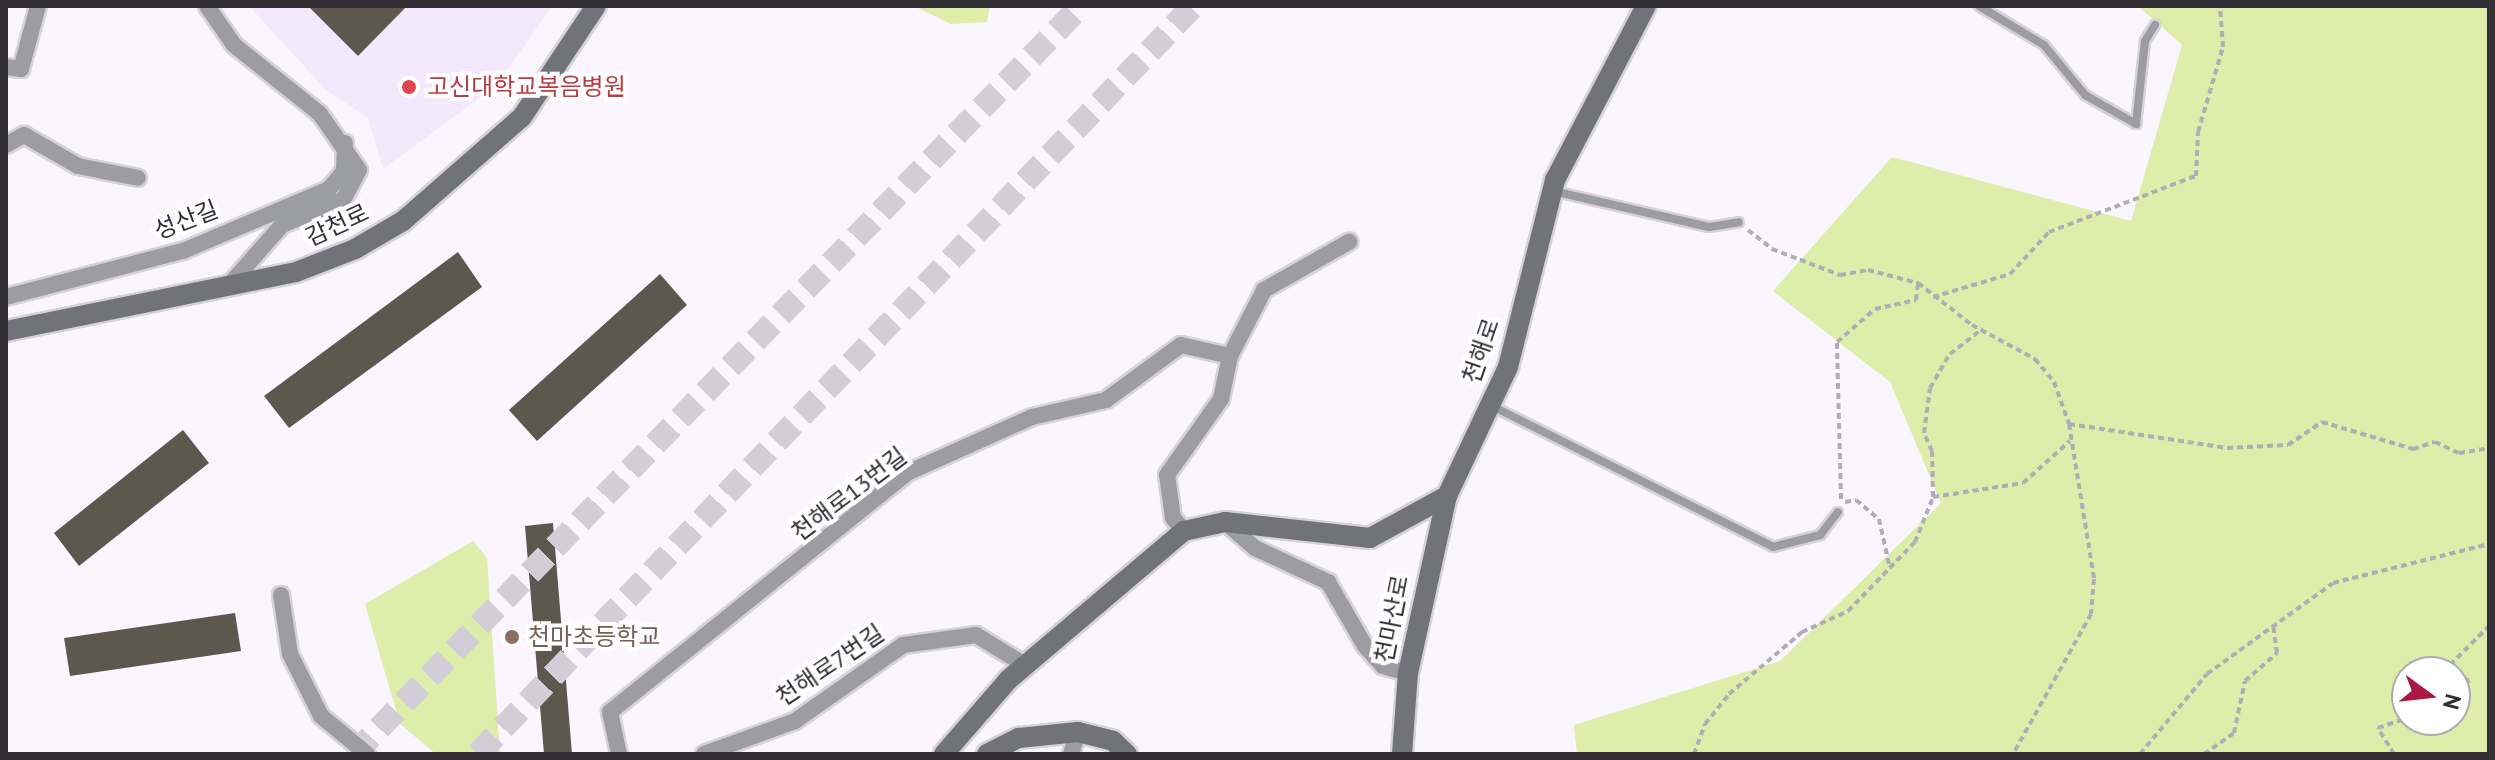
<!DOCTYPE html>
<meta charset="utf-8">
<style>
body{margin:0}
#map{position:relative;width:2495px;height:760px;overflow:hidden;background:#faf5fe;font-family:"PT Sans","Noto Sans KR",sans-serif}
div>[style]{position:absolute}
.medical>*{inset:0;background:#f4e8fd}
.green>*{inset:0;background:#ddedaa}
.building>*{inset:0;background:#5d574e}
.highway-tunnel>*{height:24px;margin-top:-12px;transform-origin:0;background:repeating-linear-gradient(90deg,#d2cdd6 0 24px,transparent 0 36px)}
.path>*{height:4px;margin-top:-2px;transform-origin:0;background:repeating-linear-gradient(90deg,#b1adb4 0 6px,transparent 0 10px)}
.roads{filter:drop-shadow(2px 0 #d6d1da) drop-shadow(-2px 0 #d6d1da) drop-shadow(0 2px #d6d1da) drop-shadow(0 -2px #d6d1da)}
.lane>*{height:8px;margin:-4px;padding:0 4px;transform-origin:4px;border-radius:4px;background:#9c9da2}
.street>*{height:16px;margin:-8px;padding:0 8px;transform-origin:8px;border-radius:8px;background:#9c9da2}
.secondary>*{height:20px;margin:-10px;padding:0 10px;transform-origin:10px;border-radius:10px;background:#70737a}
.dots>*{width:22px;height:22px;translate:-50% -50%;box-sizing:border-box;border:4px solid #fff;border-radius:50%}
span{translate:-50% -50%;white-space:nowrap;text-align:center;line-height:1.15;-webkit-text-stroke:8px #fff;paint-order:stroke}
.health-label{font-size:24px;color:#be3a42}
.left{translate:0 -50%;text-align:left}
.street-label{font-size:24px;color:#322f34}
.education-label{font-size:24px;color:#785e54}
.frame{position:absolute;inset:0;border:8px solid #322f34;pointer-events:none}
.north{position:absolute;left:2391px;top:656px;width:80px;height:80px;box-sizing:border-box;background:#fff;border:2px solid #adacae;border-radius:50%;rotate:105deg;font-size:22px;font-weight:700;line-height:32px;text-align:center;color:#322f34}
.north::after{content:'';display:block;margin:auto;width:28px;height:36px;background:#ac1844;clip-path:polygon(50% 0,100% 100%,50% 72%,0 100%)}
</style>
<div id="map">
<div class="medical">
<div style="clip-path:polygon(249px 6px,552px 6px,497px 85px,383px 169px,368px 118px,326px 90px)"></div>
</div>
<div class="green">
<div style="clip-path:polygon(990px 6px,987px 22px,951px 24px,916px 7px)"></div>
<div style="clip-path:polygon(evenodd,2138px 6px,2489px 6px,2489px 754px,1577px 754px,1574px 725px,1780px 661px,1941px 503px,1890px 382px,1773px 291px,1892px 157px,2131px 221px,2182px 45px,2138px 6px,2407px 672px,2455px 672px,2455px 720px,2407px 720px,2407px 672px)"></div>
<div style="clip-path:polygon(473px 541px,487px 558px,500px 754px,436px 754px,400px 724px,365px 604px)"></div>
</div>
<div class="building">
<div style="clip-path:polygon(308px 6px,407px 6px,358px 56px)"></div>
<div style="clip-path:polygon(458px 252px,482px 287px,289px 428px,264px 396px)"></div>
<div style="clip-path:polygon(660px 274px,687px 305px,537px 441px,509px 410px)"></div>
<div style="clip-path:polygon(183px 430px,209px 463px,79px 566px,54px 533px)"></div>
<div style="clip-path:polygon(553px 523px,572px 754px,544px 754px,525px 526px)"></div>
<div style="clip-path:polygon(235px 613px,241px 651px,70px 676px,64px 638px)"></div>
</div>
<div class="highway-tunnel">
<div style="left:354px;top:754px;width:1043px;rotate:-45.82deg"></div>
<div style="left:478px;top:754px;width:1035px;rotate:-46.29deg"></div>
</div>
<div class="path">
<div style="left:1748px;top:230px;width:31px;rotate:38deg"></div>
<div style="left:1772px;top:249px;width:73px;rotate:20.9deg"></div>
<div style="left:1840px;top:275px;width:28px;rotate:-10deg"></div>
<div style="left:1868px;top:270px;width:52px;rotate:14.6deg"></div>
<div style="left:1918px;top:283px;width:68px;rotate:37.9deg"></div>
<div style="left:1972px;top:325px;width:72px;rotate:28.4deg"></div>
<div style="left:2035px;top:359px;width:30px;rotate:50deg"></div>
<div style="left:2054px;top:382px;width:45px;rotate:70.3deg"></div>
<div style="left:2069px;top:424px;width:157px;rotate:80.8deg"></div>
<div style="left:2094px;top:579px;width:35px;rotate:95deg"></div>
<div style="left:2091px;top:614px;width:160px;rotate:119.1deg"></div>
<div style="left:1933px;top:297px;width:80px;rotate:-16.6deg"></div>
<div style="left:2010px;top:274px;width:57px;rotate:-47.1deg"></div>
<div style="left:2049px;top:232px;width:157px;rotate:-20.9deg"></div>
<div style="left:2196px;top:176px;width:44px;rotate:-87.4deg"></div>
<div style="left:2198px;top:132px;width:89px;rotate:-73.6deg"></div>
<div style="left:2223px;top:47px;width:41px;rotate:-94.2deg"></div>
<div style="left:2069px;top:424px;width:160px;rotate:8.6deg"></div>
<div style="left:2227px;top:448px;width:61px;rotate:-2.8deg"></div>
<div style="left:2288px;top:445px;width:41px;rotate:-34.1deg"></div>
<div style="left:2322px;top:422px;width:95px;rotate:16.5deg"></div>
<div style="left:2413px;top:449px;width:23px;rotate:-18deg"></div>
<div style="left:2435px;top:442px;width:26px;rotate:25deg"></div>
<div style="left:2459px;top:453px;width:30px;rotate:-9deg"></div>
<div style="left:1933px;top:497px;width:91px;rotate:-8.8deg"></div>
<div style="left:2023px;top:483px;width:63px;rotate:-41.8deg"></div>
<div style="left:1841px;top:499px;width:157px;rotate:-91.5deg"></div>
<div style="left:1837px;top:342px;width:50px;rotate:-41deg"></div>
<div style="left:1875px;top:309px;width:42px;rotate:-12.4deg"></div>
<div style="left:1916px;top:300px;width:17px;rotate:-83deg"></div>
<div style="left:1845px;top:502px;width:11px;rotate:-10deg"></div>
<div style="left:1856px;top:500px;width:30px;rotate:40deg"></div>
<div style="left:1879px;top:519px;width:46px;rotate:77.5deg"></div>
<div style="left:2443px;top:672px;width:65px;rotate:-45deg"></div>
<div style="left:2455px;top:678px;width:14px;rotate:8deg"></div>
<div style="left:2469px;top:680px;width:28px;rotate:120deg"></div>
<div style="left:1694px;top:754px;width:32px;rotate:-70deg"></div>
<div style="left:1705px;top:724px;width:38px;rotate:-51deg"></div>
<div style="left:1729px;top:694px;width:96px;rotate:-40.3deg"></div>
<div style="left:1802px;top:632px;width:51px;rotate:-24.5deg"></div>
<div style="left:1848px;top:611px;width:96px;rotate:-45.8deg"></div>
<div style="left:1915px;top:542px;width:48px;rotate:-68.2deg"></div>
<div style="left:1933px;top:497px;width:46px;rotate:-91.2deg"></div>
<div style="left:1932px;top:451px;width:20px;rotate:-114deg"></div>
<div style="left:1924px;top:433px;width:45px;rotate:-82.4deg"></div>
<div style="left:1930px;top:388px;width:39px;rotate:-60deg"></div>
<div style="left:1950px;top:354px;width:41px;rotate:-38deg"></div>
<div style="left:1702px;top:754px;width:11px"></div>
<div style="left:2140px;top:754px;width:104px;rotate:-50.1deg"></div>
<div style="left:2207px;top:674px;width:155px;rotate:-35.8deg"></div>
<div style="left:2333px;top:583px;width:161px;rotate:-14deg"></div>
<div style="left:2204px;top:754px;width:37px;rotate:-35deg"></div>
<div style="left:2234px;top:733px;width:53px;rotate:-78.1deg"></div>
<div style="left:2245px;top:681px;width:43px;rotate:-41.2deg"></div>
<div style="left:2277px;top:653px;width:29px;rotate:-98deg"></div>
<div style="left:2394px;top:754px;width:31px;rotate:-122deg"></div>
<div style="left:2378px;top:728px;width:31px;rotate:-19deg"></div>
</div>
<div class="roads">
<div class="lane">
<div style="left:1979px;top:6px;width:76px;rotate:31deg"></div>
<div style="left:2044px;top:45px;width:65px;rotate:50.6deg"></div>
<div style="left:2085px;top:95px;width:59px;rotate:29.6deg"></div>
<div style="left:2136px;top:124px;width:83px;rotate:-83.8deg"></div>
<div style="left:2145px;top:41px;width:19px;rotate:-58deg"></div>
<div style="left:1553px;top:191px;width:160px;rotate:13deg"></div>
<div style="left:1709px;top:227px;width:30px;rotate:-9deg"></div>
<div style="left:1492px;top:406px;width:314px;rotate:26.6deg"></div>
<div style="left:1773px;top:547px;width:49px;rotate:-14.3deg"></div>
<div style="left:1820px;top:535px;width:29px;rotate:-52deg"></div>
</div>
<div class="street">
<div style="left:207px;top:6px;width:47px;rotate:55.3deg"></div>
<div style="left:234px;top:45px;width:110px;rotate:38.7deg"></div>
<div style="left:320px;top:114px;width:68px;rotate:55.1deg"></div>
<div style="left:359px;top:170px;width:34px;rotate:118deg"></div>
<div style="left:343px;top:200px;width:66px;rotate:157.7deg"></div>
<div style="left:282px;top:225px;width:77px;rotate:131.3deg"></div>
<div style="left:6px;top:67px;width:15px;rotate:8deg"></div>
<div style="left:21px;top:69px;width:65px;rotate:-74.9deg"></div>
<div style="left:6px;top:145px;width:21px;rotate:-29deg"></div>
<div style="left:24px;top:135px;width:62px;rotate:29.9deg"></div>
<div style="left:78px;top:166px;width:61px;rotate:11.3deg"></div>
<div style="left:6px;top:297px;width:183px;rotate:-14.6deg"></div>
<div style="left:183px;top:251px;width:159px;rotate:-23deg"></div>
<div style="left:329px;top:189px;width:23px;rotate:-50deg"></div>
<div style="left:344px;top:171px;width:28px;rotate:-88deg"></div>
<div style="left:1225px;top:522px;width:40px;rotate:41deg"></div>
<div style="left:1255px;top:548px;width:81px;rotate:25deg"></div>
<div style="left:1328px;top:582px;width:74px;rotate:60deg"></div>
<div style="left:1365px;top:646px;width:27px;rotate:48deg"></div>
<div style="left:1383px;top:666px;width:26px;rotate:16deg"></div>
<div style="left:1184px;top:531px;width:17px;rotate:-130deg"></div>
<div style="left:1173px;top:518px;width:43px;rotate:-97.9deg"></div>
<div style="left:1167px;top:475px;width:93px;rotate:-54.6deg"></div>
<div style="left:1221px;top:399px;width:44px;rotate:-78.2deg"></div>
<div style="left:1230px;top:356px;width:74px;rotate:-62.7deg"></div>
<div style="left:1264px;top:290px;width:98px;rotate:-29.5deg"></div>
<div style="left:281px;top:595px;width:60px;rotate:81.3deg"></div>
<div style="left:290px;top:654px;width:69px;rotate:63.4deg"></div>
<div style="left:321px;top:716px;width:60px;rotate:39.6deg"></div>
<div style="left:619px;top:754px;width:43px;rotate:-102.1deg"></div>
<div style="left:610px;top:712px;width:381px;rotate:-38.8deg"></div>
<div style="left:907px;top:473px;width:137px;rotate:-24.1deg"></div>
<div style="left:1032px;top:417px;width:76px;rotate:-12.9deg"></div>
<div style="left:1106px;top:400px;width:93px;rotate:-36.3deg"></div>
<div style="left:1181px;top:345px;width:50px;rotate:12.7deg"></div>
<div style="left:704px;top:754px;width:97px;rotate:-19.9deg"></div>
<div style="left:795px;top:721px;width:132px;rotate:-35.1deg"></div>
<div style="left:903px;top:645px;width:74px;rotate:-7.8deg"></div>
<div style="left:976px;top:635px;width:57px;rotate:31.5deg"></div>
<div style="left:1071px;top:754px;width:23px;rotate:-72deg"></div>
</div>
<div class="secondary">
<div style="left:6px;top:331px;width:296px;rotate:-11.5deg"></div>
<div style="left:296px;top:272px;width:63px;rotate:-21.3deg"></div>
<div style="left:355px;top:249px;width:56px;rotate:-30.3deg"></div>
<div style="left:403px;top:221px;width:158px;rotate:-41.2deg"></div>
<div style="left:522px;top:117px;width:133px;rotate:-56.3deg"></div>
<div style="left:944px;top:754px;width:98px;rotate:-49.1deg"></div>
<div style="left:1008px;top:680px;width:231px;rotate:-40.3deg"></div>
<div style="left:1184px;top:531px;width:42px;rotate:-12.4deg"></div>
<div style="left:1225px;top:522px;width:146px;rotate:6.3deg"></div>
<div style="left:1370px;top:538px;width:88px;rotate:-28.6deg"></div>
<div style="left:1447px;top:496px;width:143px;rotate:-64.7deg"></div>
<div style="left:1508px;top:367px;width:193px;rotate:-75.9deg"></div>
<div style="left:1555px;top:180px;width:196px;rotate:-62.4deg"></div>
<div style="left:987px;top:754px;width:36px;rotate:-27deg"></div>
<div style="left:1019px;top:738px;width:59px;rotate:-5.8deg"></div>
<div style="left:1078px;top:732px;width:36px;rotate:14deg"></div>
<div style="left:1113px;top:741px;width:19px;rotate:43deg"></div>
<div style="left:1402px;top:754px;width:81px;rotate:-85.8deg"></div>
<div style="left:1408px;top:673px;width:181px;rotate:-77.6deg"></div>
</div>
</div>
<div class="dots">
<div style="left:409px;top:87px;background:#e0444e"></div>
<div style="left:512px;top:637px;background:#8d6e63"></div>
</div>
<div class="health-label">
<span class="left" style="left:427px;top:87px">고신대학교복음병원</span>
</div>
<div class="street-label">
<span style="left:186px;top:220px;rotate:-21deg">성산길</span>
<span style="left:337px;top:225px;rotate:-25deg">감천로</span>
<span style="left:1481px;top:351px;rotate:-71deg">천해로</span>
<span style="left:849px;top:494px;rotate:-37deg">천해로13번길</span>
<span style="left:1392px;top:619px;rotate:-79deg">천마산로</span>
<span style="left:830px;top:665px;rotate:-34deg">천해로7번길</span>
</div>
<div class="education-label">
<span class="left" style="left:528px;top:637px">천마초등학교</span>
</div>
<div class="frame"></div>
<div class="north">N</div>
</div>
